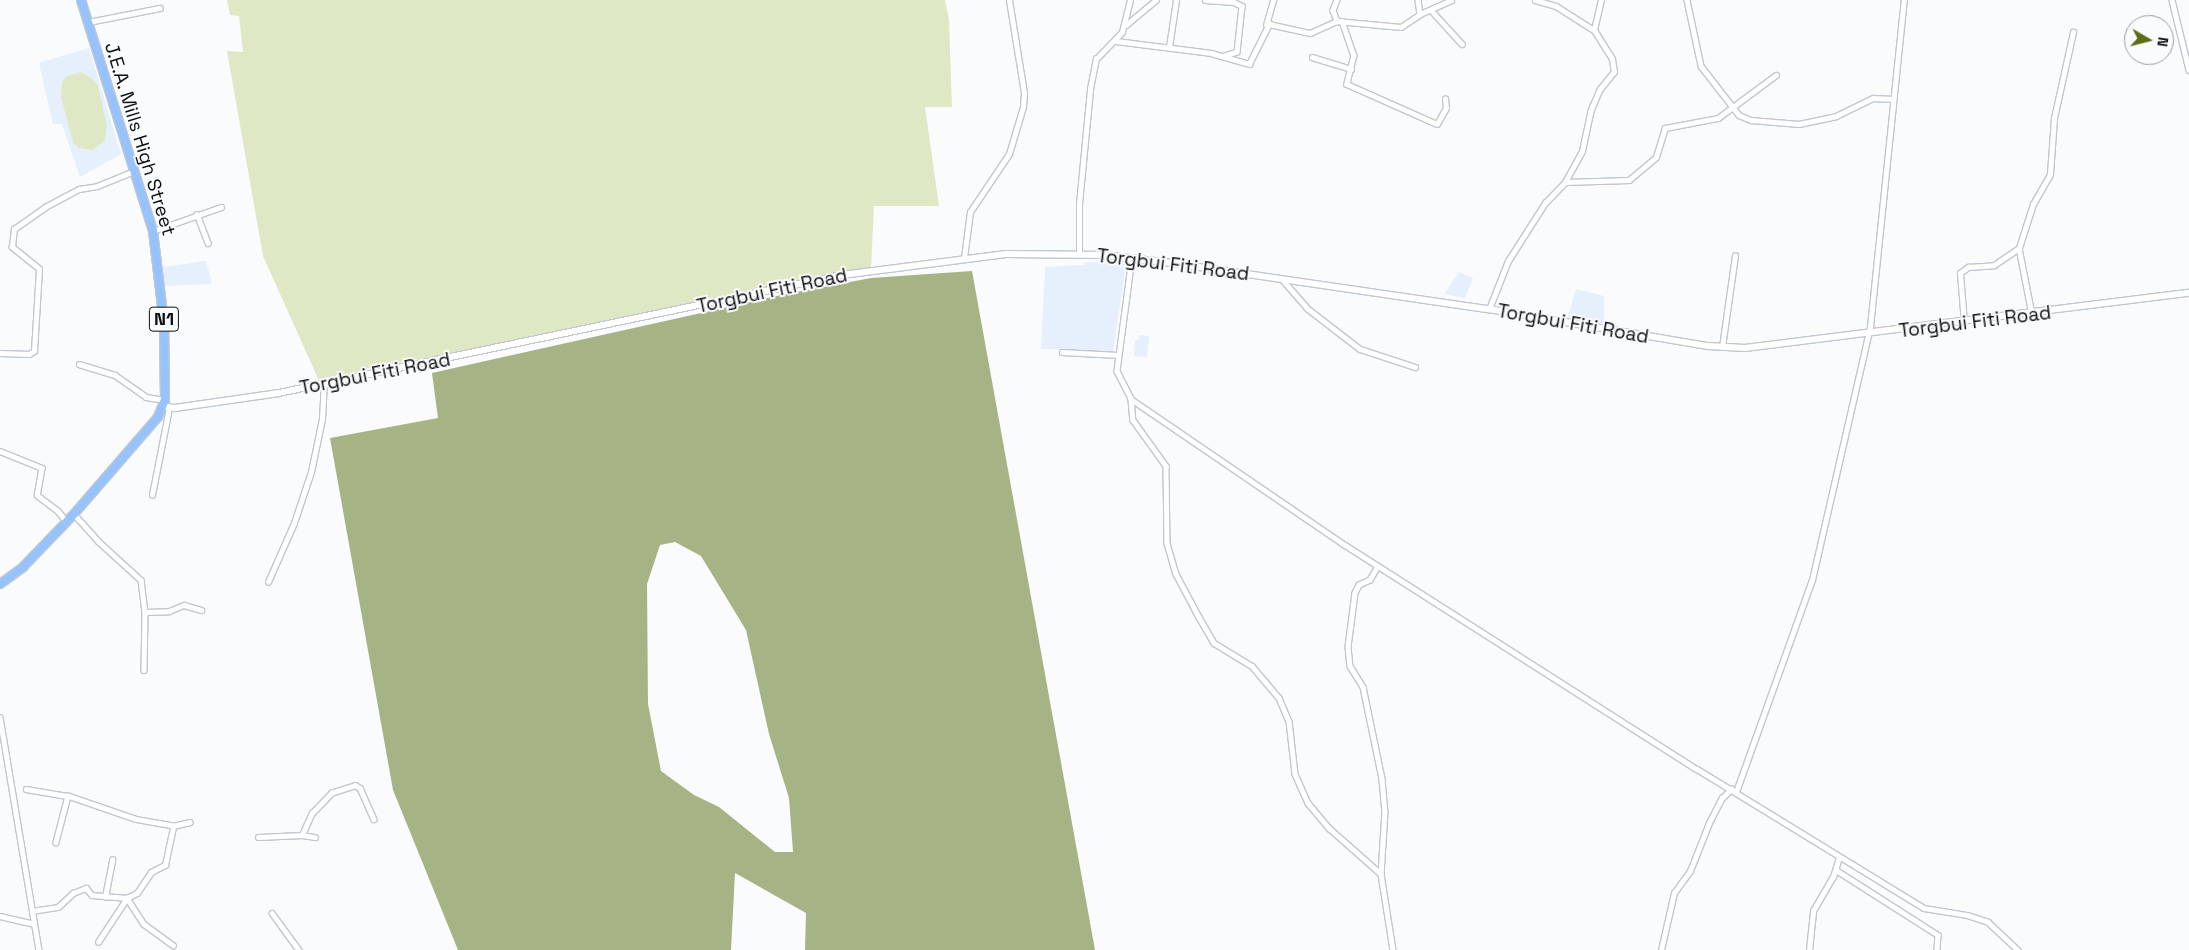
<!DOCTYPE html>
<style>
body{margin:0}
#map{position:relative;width:2189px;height:950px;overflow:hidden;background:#f9fbfd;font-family:"Space Grotesk",sans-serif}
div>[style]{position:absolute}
.built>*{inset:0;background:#e6f0fd}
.green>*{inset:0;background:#dfe8c5}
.water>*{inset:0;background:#a6b384}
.roads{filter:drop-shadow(1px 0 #c0c7d0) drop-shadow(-1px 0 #c0c7d0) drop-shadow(0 1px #c0c7d0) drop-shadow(0 -1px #c0c7d0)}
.street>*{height:4.5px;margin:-2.25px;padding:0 2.25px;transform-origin:2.25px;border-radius:2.25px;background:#fff}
.secondary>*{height:5.5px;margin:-2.75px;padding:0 2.75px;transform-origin:2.75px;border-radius:2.75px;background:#fff}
.highway>*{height:8px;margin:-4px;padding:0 4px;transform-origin:4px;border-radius:4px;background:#96c2fd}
span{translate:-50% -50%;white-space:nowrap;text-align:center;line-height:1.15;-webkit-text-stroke:4px #f9fbfd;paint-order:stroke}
.shield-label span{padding:1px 4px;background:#f9fbfd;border:1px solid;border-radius:4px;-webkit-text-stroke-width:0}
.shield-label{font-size:18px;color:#0c0e11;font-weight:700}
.street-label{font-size:19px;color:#0c0e11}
.north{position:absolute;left:2124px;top:15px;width:50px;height:50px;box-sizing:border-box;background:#f9fbfd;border:1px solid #9a9c9f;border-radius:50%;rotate:98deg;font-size:14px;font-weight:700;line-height:20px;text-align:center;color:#0c0e11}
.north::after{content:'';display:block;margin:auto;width:18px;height:22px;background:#5c6c17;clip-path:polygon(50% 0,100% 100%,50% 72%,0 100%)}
</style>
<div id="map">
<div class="built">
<div style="clip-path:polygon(89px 48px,121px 154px,80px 177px,62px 124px,53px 124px,39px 63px)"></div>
<div style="clip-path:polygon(206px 261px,212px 284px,164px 286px,163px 267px)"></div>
<div style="clip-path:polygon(1085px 262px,1126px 264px,1113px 352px,1041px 349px,1045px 267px,1084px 265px)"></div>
<div style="clip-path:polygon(1459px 272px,1473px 278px,1465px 298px,1444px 294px)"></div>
<div style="clip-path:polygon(1576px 289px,1604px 296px,1604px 324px,1567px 319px)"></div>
<div style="clip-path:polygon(1139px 335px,1149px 336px,1147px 357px,1134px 356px,1135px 340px,1139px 340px)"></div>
</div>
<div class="green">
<div style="clip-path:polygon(227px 0,945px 0,949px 20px,952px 107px,925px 107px,939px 206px,874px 206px,871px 269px,515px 343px,374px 367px,320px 383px,263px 256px,227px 51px,243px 52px,239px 16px,230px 15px)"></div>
<div style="clip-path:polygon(81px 72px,94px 80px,98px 86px,107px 126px,105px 141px,93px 150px,79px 148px,73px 143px,61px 97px,62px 82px,67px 76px)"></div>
</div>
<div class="water">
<div style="clip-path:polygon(evenodd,972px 271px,1095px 950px,805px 950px,806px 913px,735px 873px,731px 950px,458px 950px,393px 790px,330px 438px,438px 418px,432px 373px,786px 294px,871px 278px,972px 271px,675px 542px,701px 556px,746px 630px,769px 734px,789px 798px,793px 852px,775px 852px,719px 807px,694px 795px,661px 771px,648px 704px,647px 584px,660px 545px,675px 542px)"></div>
</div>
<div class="roads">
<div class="street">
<div style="left:1205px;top:0;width:29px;rotate:4deg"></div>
<div style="left:1234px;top:2px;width:9px;rotate:27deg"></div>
<div style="left:1242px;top:6px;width:46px;rotate:96.2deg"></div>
<div style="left:1237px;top:52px;width:13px;rotate:162deg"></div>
<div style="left:1337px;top:0;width:11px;rotate:112deg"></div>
<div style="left:1333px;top:10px;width:12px;rotate:70deg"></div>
<div style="left:1337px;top:21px;width:64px;rotate:5.4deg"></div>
<div style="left:1401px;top:27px;width:23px;rotate:-34deg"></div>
<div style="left:1418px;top:0;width:14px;rotate:82deg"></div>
<div style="left:1420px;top:14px;width:34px;rotate:-24deg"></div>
<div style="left:1535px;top:0;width:22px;rotate:16deg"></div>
<div style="left:1556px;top:6px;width:45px;rotate:32.3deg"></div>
<div style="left:1687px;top:0;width:67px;rotate:78deg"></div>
<div style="left:1701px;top:66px;width:62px;rotate:52.2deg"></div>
<div style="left:1739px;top:115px;width:13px;rotate:23deg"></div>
<div style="left:1751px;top:120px;width:48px;rotate:4.8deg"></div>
<div style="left:1799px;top:124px;width:38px;rotate:-12deg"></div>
<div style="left:1836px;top:116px;width:41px;rotate:-25.9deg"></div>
<div style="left:1873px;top:98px;width:20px;rotate:3deg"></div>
<div style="left:2172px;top:0;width:72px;rotate:76.3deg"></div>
<div style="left:1431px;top:10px;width:46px;rotate:47.6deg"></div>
<div style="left:1342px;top:21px;width:36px;rotate:71deg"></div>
<div style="left:1354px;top:55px;width:30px;rotate:104deg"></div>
<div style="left:1347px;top:84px;width:98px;rotate:24deg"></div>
<div style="left:1437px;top:124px;width:18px;rotate:-61deg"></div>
<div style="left:1446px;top:108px;width:9px;rotate:-96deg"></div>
<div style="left:88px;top:22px;width:73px;rotate:-11deg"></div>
<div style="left:1126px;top:25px;width:39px;rotate:-40deg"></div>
<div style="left:1266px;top:25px;width:26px;rotate:-74deg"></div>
<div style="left:1116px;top:41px;width:96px;rotate:7.2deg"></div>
<div style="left:1211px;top:53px;width:40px;rotate:16deg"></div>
<div style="left:1249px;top:64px;width:45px;rotate:-63.4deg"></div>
<div style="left:1269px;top:24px;width:42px;rotate:12.4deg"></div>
<div style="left:1310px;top:33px;width:30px;rotate:-24deg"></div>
<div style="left:1169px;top:47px;width:48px;rotate:-81.5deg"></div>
<div style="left:1312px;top:57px;width:41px;rotate:17.1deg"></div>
<div style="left:1565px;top:182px;width:35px;rotate:-61deg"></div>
<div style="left:1582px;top:151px;width:40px;rotate:-78deg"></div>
<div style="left:1590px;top:112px;width:25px;rotate:-67deg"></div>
<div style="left:1600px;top:89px;width:22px;rotate:-51deg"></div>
<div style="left:1614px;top:72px;width:13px;rotate:-99deg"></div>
<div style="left:1612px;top:59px;width:34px;rotate:-122deg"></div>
<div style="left:1594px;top:30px;width:31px;rotate:-77deg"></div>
<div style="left:197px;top:214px;width:31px;rotate:69deg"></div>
<div style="left:153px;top:231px;width:72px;rotate:-19.4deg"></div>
<div style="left:2019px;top:248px;width:67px;rotate:78.9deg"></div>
<div style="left:1079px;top:254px;width:50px;rotate:-90deg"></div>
<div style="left:1079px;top:204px;width:116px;rotate:-84.5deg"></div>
<div style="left:1090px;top:89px;width:31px;rotate:-79deg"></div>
<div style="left:1096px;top:59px;width:37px;rotate:-46deg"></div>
<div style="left:1122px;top:32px;width:33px;rotate:-76deg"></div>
<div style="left:964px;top:258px;width:46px;rotate:-82.6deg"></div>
<div style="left:970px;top:212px;width:70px;rotate:-56.1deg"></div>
<div style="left:1009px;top:154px;width:49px;rotate:-73.4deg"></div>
<div style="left:1023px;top:107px;width:14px;rotate:-86deg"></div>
<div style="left:1024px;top:93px;width:94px;rotate:-99.2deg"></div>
<div style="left:1132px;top:258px;width:114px;rotate:97.6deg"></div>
<div style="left:1117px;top:371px;width:31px;rotate:63deg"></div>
<div style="left:1131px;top:399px;width:259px;rotate:34.3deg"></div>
<div style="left:1345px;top:545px;width:417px;rotate:32.5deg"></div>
<div style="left:1697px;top:769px;width:266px;rotate:31.5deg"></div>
<div style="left:1924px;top:908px;width:44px;rotate:9.2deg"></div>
<div style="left:1967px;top:915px;width:22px;rotate:18deg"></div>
<div style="left:1988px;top:922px;width:41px;rotate:43deg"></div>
<div style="left:1282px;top:279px;width:38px;rotate:49deg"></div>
<div style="left:1307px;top:308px;width:67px;rotate:37.7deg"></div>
<div style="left:1360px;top:349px;width:58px;rotate:18.1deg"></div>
<div style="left:1489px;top:309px;width:52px;rotate:-68.4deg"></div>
<div style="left:1508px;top:261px;width:69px;rotate:-57.5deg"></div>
<div style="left:1545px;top:203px;width:29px;rotate:-46deg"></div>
<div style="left:1565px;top:182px;width:64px;rotate:-1.8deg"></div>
<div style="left:1629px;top:180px;width:35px;rotate:-40deg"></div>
<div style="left:1656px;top:157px;width:30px;rotate:-73deg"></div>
<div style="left:1665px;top:128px;width:54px;rotate:-10.7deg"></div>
<div style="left:1718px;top:118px;width:72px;rotate:-36.6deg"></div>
<div style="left:1964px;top:323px;width:50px;rotate:-94.6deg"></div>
<div style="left:1960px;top:273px;width:10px;rotate:-37deg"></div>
<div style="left:1968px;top:267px;width:26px;rotate:-4deg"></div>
<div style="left:1994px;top:265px;width:30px;rotate:-34deg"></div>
<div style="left:2019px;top:248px;width:46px;rotate:-72.3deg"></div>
<div style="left:2033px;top:204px;width:34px;rotate:-60deg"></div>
<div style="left:2050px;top:174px;width:56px;rotate:-85.9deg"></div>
<div style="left:2054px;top:118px;width:88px;rotate:-77.5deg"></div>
<div style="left:1722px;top:347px;width:92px;rotate:-81.9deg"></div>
<div style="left:1062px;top:352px;width:56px;rotate:3.1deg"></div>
<div style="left:0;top:353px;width:29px;rotate:2deg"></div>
<div style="left:29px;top:354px;width:6px;rotate:-31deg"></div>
<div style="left:34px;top:351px;width:82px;rotate:-86.5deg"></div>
<div style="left:39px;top:269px;width:35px;rotate:-141deg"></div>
<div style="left:12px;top:247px;width:18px;rotate:-84deg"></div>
<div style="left:14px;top:229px;width:38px;rotate:-35deg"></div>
<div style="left:45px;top:207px;width:38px;rotate:-28deg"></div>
<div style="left:79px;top:189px;width:18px;rotate:-9deg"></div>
<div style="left:97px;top:186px;width:40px;rotate:-22deg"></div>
<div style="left:79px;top:364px;width:38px;rotate:17deg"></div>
<div style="left:115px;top:375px;width:38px;rotate:35deg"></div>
<div style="left:146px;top:397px;width:19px;rotate:9deg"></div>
<div style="left:1131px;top:399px;width:21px;rotate:85deg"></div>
<div style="left:1133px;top:420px;width:57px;rotate:54.3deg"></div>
<div style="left:1166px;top:466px;width:77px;rotate:89.3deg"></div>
<div style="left:1167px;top:543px;width:32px;rotate:74deg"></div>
<div style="left:1176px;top:574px;width:49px;rotate:61.9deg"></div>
<div style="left:1199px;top:617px;width:30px;rotate:60deg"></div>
<div style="left:1214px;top:643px;width:44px;rotate:31.2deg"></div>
<div style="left:1252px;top:666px;width:42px;rotate:49.8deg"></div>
<div style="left:1279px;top:698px;width:25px;rotate:67deg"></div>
<div style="left:1289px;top:721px;width:53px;rotate:83.5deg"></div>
<div style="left:1295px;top:774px;width:32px;rotate:66deg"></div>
<div style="left:1308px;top:803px;width:33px;rotate:50deg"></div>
<div style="left:1329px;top:828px;width:69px;rotate:41.5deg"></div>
<div style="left:0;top:451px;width:45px;rotate:22deg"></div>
<div style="left:42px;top:468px;width:27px;rotate:100deg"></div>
<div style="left:37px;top:495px;width:26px;rotate:37deg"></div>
<div style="left:58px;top:511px;width:14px;rotate:51deg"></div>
<div style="left:152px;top:495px;width:89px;rotate:-78.9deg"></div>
<div style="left:74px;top:514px;width:36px;rotate:48deg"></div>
<div style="left:98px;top:541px;width:58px;rotate:42.2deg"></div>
<div style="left:141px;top:580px;width:32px;rotate:83deg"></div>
<div style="left:145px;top:612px;width:58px;rotate:91deg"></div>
<div style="left:1378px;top:566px;width:16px;rotate:120deg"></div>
<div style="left:1370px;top:580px;width:12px;rotate:156deg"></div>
<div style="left:1359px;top:585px;width:9px;rotate:117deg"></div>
<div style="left:1355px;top:593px;width:54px;rotate:97.4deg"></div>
<div style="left:1348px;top:647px;width:19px;rotate:84deg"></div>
<div style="left:1350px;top:666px;width:25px;rotate:58deg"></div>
<div style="left:1363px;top:687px;width:94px;rotate:78.3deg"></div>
<div style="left:1382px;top:779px;width:32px;rotate:85deg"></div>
<div style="left:1385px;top:811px;width:63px;rotate:93.6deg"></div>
<div style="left:1381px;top:874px;width:77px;rotate:81deg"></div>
<div style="left:268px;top:582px;width:64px;rotate:-66.2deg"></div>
<div style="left:294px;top:523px;width:54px;rotate:-71.6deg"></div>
<div style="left:311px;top:472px;width:54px;rotate:-78.3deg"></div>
<div style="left:322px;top:419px;width:35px;rotate:-87deg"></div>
<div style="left:145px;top:612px;width:24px;rotate:-2deg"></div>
<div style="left:169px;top:611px;width:16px;rotate:-22deg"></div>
<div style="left:184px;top:605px;width:18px;rotate:16deg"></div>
<div style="left:0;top:717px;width:236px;rotate:80.5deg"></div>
<div style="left:26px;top:789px;width:43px;rotate:9.5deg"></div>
<div style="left:68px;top:796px;width:48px;rotate:104.6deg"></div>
<div style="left:1736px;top:792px;width:225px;rotate:-70.3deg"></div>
<div style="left:1812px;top:580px;width:260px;rotate:-77.1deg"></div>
<div style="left:1870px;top:327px;width:329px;rotate:-84.1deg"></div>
<div style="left:173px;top:826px;width:17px;rotate:-13deg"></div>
<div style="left:302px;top:835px;width:24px;rotate:-66deg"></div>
<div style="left:312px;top:813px;width:28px;rotate:-46deg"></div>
<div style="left:331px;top:793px;width:25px;rotate:-18deg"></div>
<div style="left:355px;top:785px;width:6px;rotate:31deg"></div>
<div style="left:360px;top:788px;width:34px;rotate:66deg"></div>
<div style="left:258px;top:837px;width:44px;rotate:-2.6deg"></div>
<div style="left:302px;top:835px;width:13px;rotate:9deg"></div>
<div style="left:1836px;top:870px;width:121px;rotate:32.5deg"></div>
<div style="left:1938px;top:935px;width:15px;rotate:94deg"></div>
<div style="left:105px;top:897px;width:38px;rotate:-79deg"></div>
<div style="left:32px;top:911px;width:26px;rotate:-9deg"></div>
<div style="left:58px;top:907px;width:21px;rotate:-43deg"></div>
<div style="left:73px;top:893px;width:14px;rotate:-21deg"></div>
<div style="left:86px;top:888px;width:9px;rotate:49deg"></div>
<div style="left:92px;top:895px;width:35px;rotate:5deg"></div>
<div style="left:127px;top:898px;width:11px;rotate:-27deg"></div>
<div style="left:137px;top:893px;width:25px;rotate:-56deg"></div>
<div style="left:151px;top:872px;width:16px;rotate:-27deg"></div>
<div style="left:165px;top:865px;width:40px;rotate:-78deg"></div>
<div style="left:173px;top:826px;width:39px;rotate:-170deg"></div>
<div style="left:135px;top:819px;width:71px;rotate:-161.1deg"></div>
<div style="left:272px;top:913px;width:46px;rotate:53.9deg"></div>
<div style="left:0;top:916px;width:35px;rotate:13deg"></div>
<div style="left:98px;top:942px;width:53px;rotate:-56.6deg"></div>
<div style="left:127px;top:898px;width:31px;rotate:57deg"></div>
<div style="left:144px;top:924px;width:36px;rotate:36deg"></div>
<div style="left:1661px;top:950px;width:58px;rotate:-77.2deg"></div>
<div style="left:1674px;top:893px;width:27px;rotate:-54deg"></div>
<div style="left:1690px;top:871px;width:52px;rotate:-68.4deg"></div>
<div style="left:1709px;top:823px;width:28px;rotate:-63deg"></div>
<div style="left:1722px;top:798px;width:13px;rotate:-45deg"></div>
<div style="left:1809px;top:950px;width:39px;rotate:-84deg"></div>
<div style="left:1813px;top:911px;width:39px;rotate:-60deg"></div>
<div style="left:1833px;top:877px;width:21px;rotate:-73deg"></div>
</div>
<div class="secondary">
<div style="left:162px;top:406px;width:13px;rotate:9deg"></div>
<div style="left:175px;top:408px;width:105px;rotate:-8.2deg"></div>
<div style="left:279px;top:393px;width:575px;rotate:-11.84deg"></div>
<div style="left:842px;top:275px;width:165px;rotate:-7.3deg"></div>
<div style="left:1006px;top:254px;width:98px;rotate:0.6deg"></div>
<div style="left:1104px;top:255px;width:68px;rotate:6.7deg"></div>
<div style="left:1172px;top:263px;width:320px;rotate:8.3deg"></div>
<div style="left:1489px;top:309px;width:222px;rotate:9.6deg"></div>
<div style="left:1708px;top:346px;width:37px;rotate:3deg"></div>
<div style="left:1745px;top:348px;width:447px;rotate:-7.1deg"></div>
</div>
<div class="highway">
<div style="left:0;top:584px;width:29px;rotate:-36deg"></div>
<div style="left:23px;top:567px;width:74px;rotate:-46.1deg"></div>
<div style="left:74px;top:514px;width:128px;rotate:-49.1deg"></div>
<div style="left:158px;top:417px;width:18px;rotate:-68deg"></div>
<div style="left:165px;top:400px;width:77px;rotate:-90.7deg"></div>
<div style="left:164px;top:323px;width:93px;rotate:-96.8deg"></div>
<div style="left:153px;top:231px;width:242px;rotate:-107.3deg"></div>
</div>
</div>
<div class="shield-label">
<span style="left:164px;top:319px">N1</span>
</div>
<div class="street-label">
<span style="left:140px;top:139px;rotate:73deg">J.E.A. Mills High Street</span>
<span style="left:1173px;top:265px;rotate:7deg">Torgbui Fiti Road</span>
<span style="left:772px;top:291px;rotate:-12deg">Torgbui Fiti Road</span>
<span style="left:1975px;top:322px;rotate:-7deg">Torgbui Fiti Road</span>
<span style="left:1573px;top:324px;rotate:10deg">Torgbui Fiti Road</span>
<span style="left:375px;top:374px;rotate:-11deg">Torgbui Fiti Road</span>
</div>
<div class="north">N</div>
</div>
